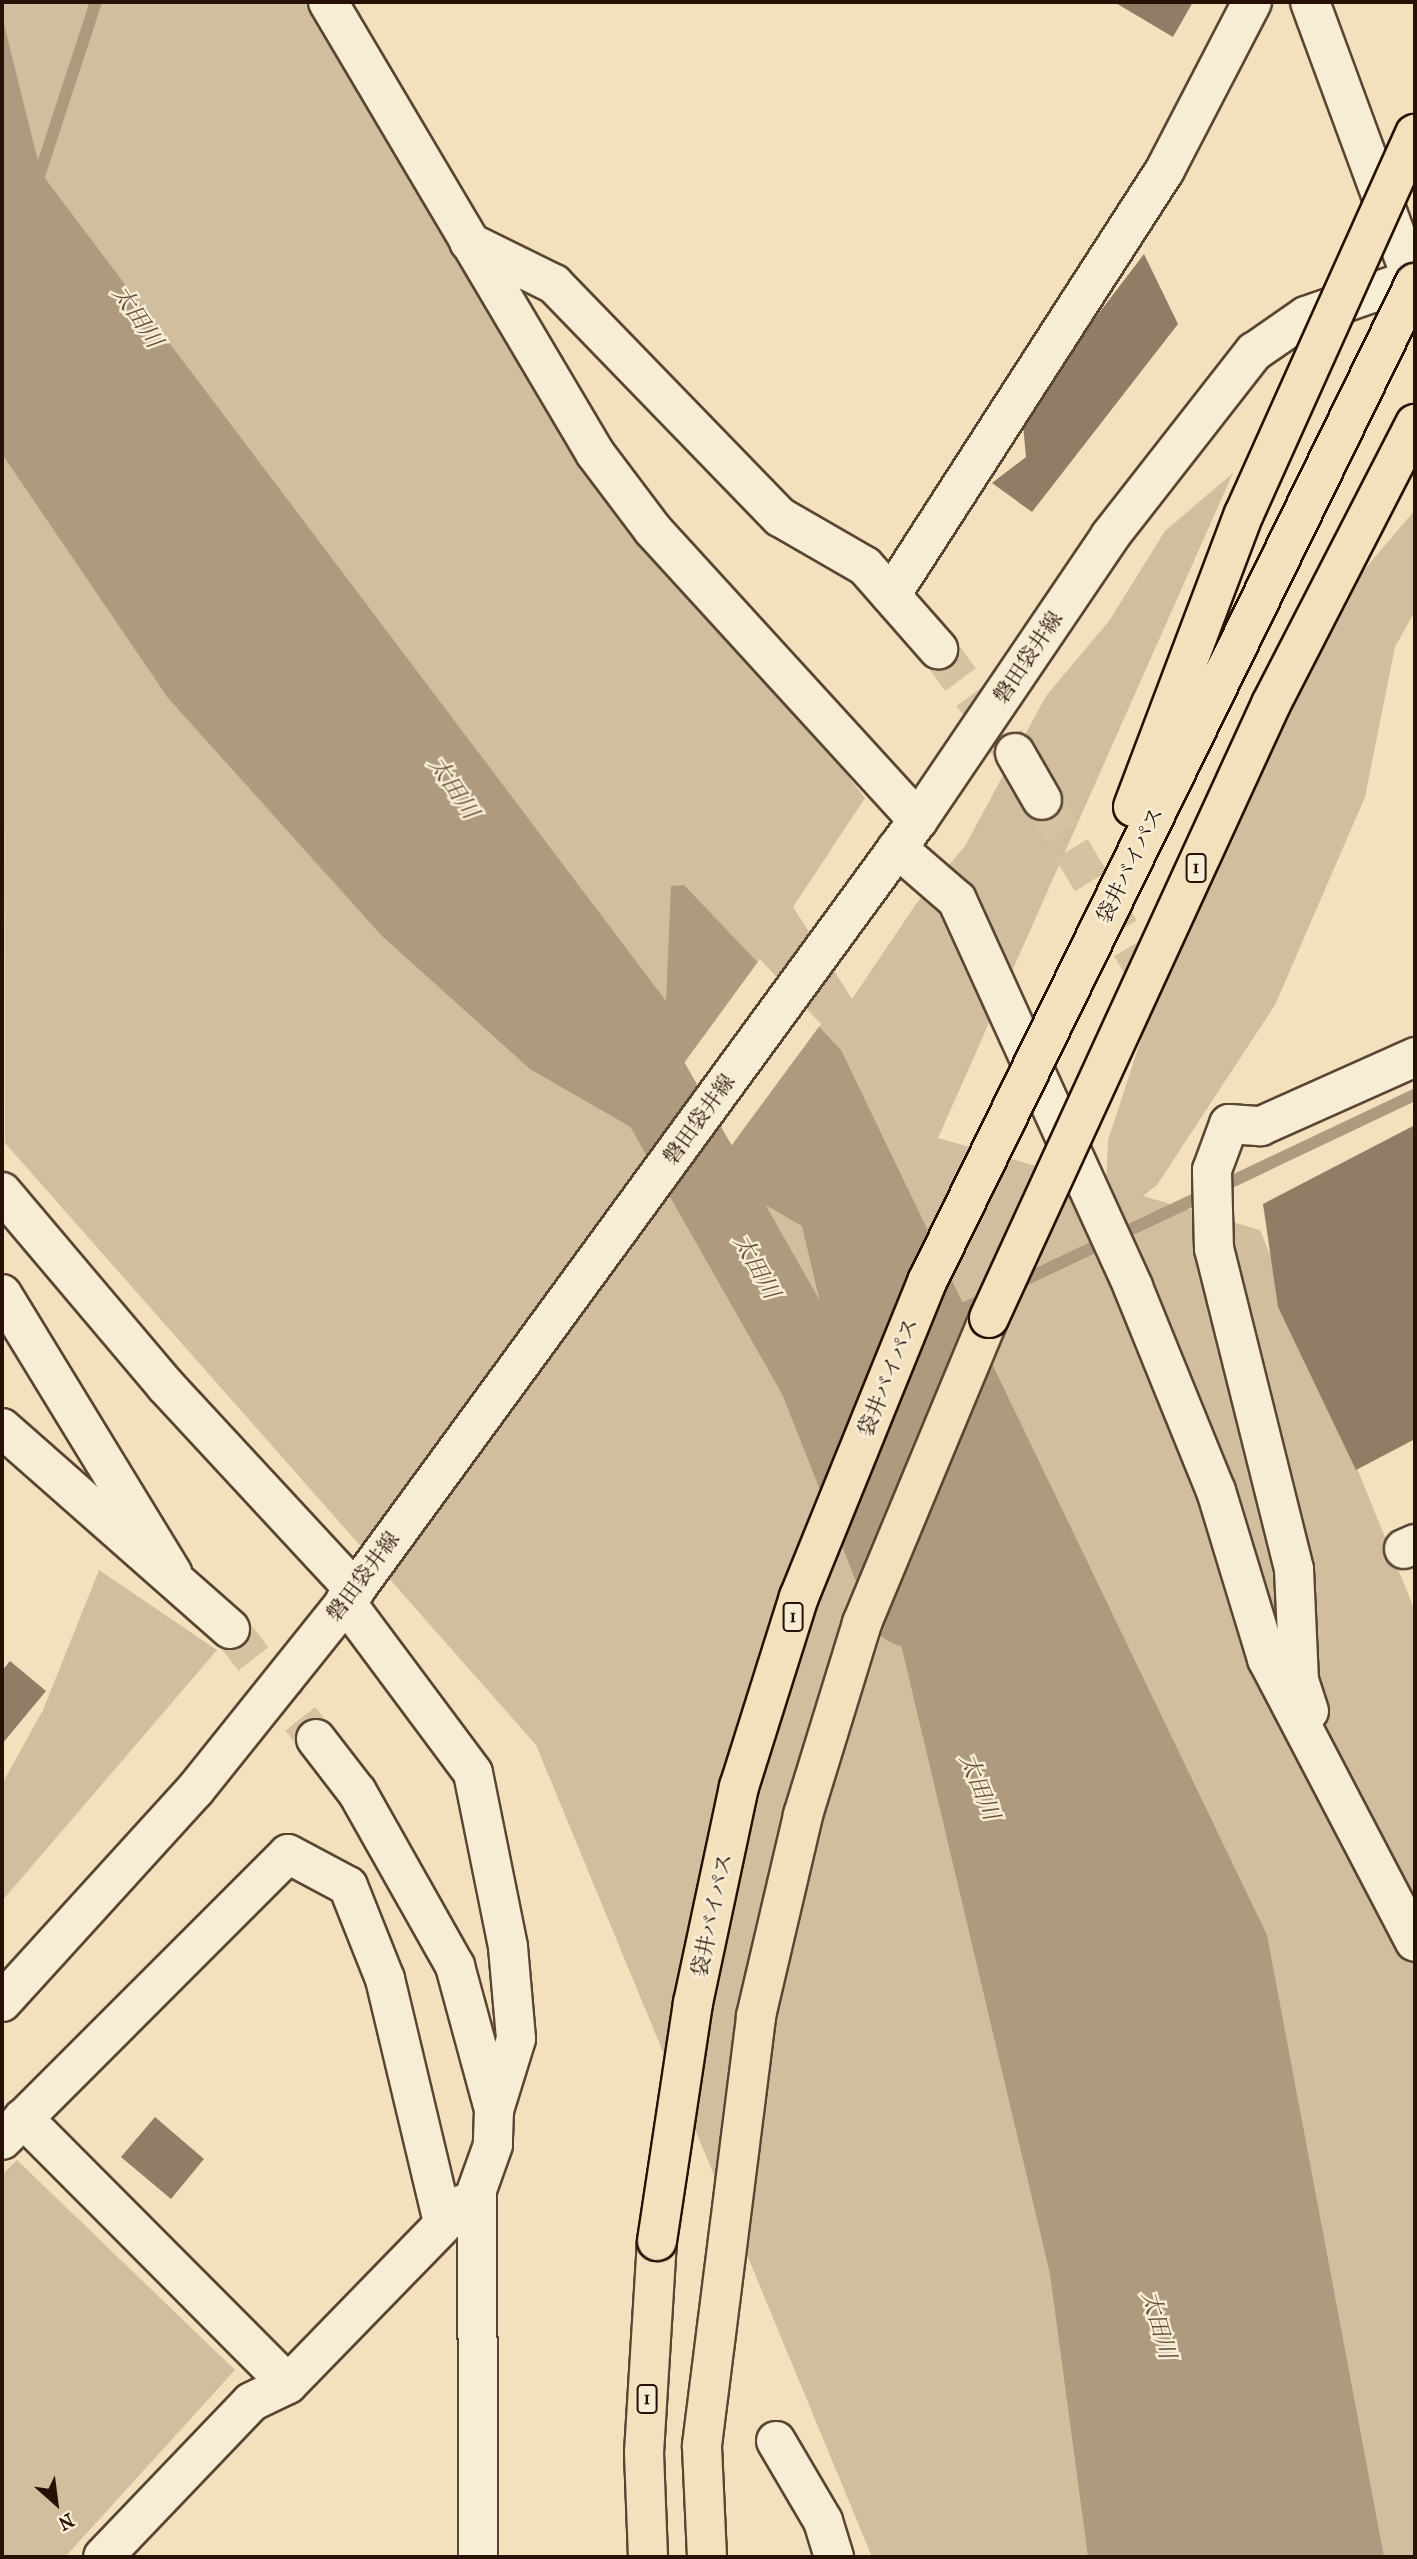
<!DOCTYPE html>
<meta charset="utf-8">
<style>
body{margin:0}
#map{position:relative;width:1417px;height:2559px;overflow:hidden;background:#f3e1bd;font-family:"IM FELL French Canon","Noto Serif JP",serif}
div>[style]{position:absolute}
.green>*{inset:0;background:#d0be9e}
.water>*{inset:0;background:#ae9a7e}
.pier>*{inset:0;background:#f3e1bd}
.stream>*{height:12px;margin:-6px;padding:0 6px;transform-origin:6px;border-radius:6px;background:#ae9a7e}
.river>*{height:79px;margin:-39.5px;padding:0 39.5px;transform-origin:39.5px;border-radius:39.5px;background:#ae9a7e}
.building>*{inset:0;background:#917d65}
.street-tunnel>*{height:38px;margin-top:-19px;transform-origin:0;background:repeating-linear-gradient(90deg,#d4c2a1 0 38px,transparent 0 57px)}
.roads{filter:drop-shadow(2px 0 #5a4533) drop-shadow(-2px 0 #5a4533) drop-shadow(0 2px #5a4533) drop-shadow(0 -2px #5a4533)}
.street>*{height:38px;margin:-19px;padding:0 19px;transform-origin:19px;border-radius:19px;background:#f7ecd4}
.secondary>*{height:38px;margin:-19px;padding:0 19px;transform-origin:19px;border-radius:19px;background:#f7ecd4}
.highway>*{height:38px;margin:-19px;padding:0 19px;transform-origin:19px;border-radius:19px;background:#f3e1bd}
.bridges{filter:drop-shadow(2px 0 #271105) drop-shadow(-2px 0 #271105) drop-shadow(0 2px #271105) drop-shadow(0 -2px #271105)}
.highway-bridge>*{height:38px;margin:-19px;padding:0 19px;transform-origin:19px;border-radius:19px;background:#f3e1bd}
span{translate:-50% -50%;white-space:nowrap;text-align:center;line-height:1.15;-webkit-text-stroke:5px #f7ecd4;paint-order:stroke}
.shield-label span{padding:2px 5px;background:#f7ecd4;border:2px solid;border-radius:5px;-webkit-text-stroke-width:0}
.shield-label{font-size:19px;color:#271105;font-weight:700}
.street-label{font-size:21px;color:#271105}
.water-label{font-size:23px;color:#644f3b;font-style:italic}
.frame{position:absolute;inset:0;border:4px solid #271105;pointer-events:none}
.north{position:absolute;left:21px;top:2468px;width:70px;height:70px;-webkit-text-stroke:5px #f7ecd4;paint-order:stroke;rotate:152deg;font-size:19px;font-weight:700;line-height:28px;text-align:center;color:#271105}
.north::after{content:'';display:block;margin:auto;width:24px;height:32px;background:#271105;clip-path:polygon(50% 0,100% 100%,50% 72%,0 100%)}
</style>
<div id="map">
<div class="green">
<div style="clip-path:polygon(2px 2px,329px 2px,595px 453px,865px 798px,793px 907px,852px 999px,916px 904px,965px 846px,1046px 696px,1109px 621px,1165px 531px,1233px 473px,938px 1138px,1106px 1186px,1108px 1140px,1157px 991px,1340px 598px,1415px 510px,1415px 611px,1395px 647px,1365px 797px,1275px 1005px,1157px 1185px,1143px 1196px,1260px 1230px,1415px 1611px,1415px 2557px,872px 2557px,536px 1745px,5px 1143px)"></div>
<div style="clip-path:polygon(99px 1570px,217px 1650px,2px 1901px,2px 1784px,43px 1710px)"></div>
<div style="clip-path:polygon(17px 2160px,235px 2370px,65px 2557px,2px 2557px,2px 2175px)"></div>
</div>
<div class="water">
<div style="clip-path:polygon(2px 16px,41px 173px,666px 1001px,671px 886px,684px 885px,841px 1050px,1267px 1935px,1384px 2557px,1088px 2557px,1050px 2274px,802px 1226px,530px 1069px,382px 936px,168px 698px,2px 454px)"></div>
</div>
<div class="pier">
<div style="clip-path:polygon(760px 959px,821px 1024px,709px 1176px,633px 1133px)"></div>
</div>
<div class="stream">
<div style="left:40px;top:173px;width:180px;rotate:-71.9deg"></div>
<div style="left:1014px;top:1285px;width:444px;rotate:-25.4deg"></div>
<div style="left:950px;top:1315px;width:42px;rotate:-25.3deg"></div>
<div style="left:818px;top:1378px;width:34px;rotate:-26deg"></div>
</div>
<div class="river">
<div style="left:646px;top:1075px;width:348px;rotate:60.4deg"></div>
<div style="left:818px;top:1378px;width:246px;rotate:68.5deg"></div>
</div>
<div class="building">
<div style="clip-path:polygon(1114px 2px,1193px 2px,1173px 37px)"></div>
<div style="clip-path:polygon(1144px 254px,1178px 324px,1032px 512px,992px 483px,1026px 457px,1022px 414px)"></div>
<div style="clip-path:polygon(1415px 1125px,1415px 1439px,1356px 1470px,1278px 1307px,1263px 1204px)"></div>
<div style="clip-path:polygon(10px 1661px,46px 1691px,2px 1744px,2px 1671px)"></div>
<div style="clip-path:polygon(155px 2117px,204px 2159px,171px 2199px,121px 2157px)"></div>
</div>
<div class="street-tunnel">
<div style="left:938px;top:649px;width:129px;rotate:53.5deg"></div>
<div style="left:1042px;top:800px;width:223px;rotate:58.9deg"></div>
<div style="left:230px;top:1629px;width:140px;rotate:52deg"></div>
</div>
<div class="roads">
<div class="street">
<div style="left:328px;top:2px;width:524px;rotate:59.37deg"></div>
<div style="left:595px;top:453px;width:96px;rotate:53deg"></div>
<div style="left:653px;top:530px;width:393px;rotate:47.6deg"></div>
<div style="left:469px;top:242px;width:95px;rotate:26.3deg"></div>
<div style="left:554px;top:284px;width:325px;rotate:45.9deg"></div>
<div style="left:780px;top:517px;width:98px;rotate:30deg"></div>
<div style="left:865px;top:566px;width:111px;rotate:48.7deg"></div>
<div style="left:891px;top:595px;width:506px;rotate:-57.19deg"></div>
<div style="left:1165px;top:170px;width:189px;rotate:-62.6deg"></div>
<div style="left:1015px;top:753px;width:54px;rotate:60.1deg"></div>
<div style="left:897px;top:848px;width:79px;rotate:40.9deg"></div>
<div style="left:957px;top:900px;width:425px;rotate:65.5deg"></div>
<div style="left:1133px;top:1287px;width:220px;rotate:67.9deg"></div>
<div style="left:1216px;top:1491px;width:176px;rotate:73.1deg"></div>
<div style="left:1267px;top:1659px;width:319px;rotate:62.4deg"></div>
<div style="left:2px;top:1192px;width:253px;rotate:49.8deg"></div>
<div style="left:165px;top:1385px;width:280px;rotate:47.2deg"></div>
<div style="left:2px;top:1294px;width:327px;rotate:58.6deg"></div>
<div style="left:2px;top:1428px;width:304px;rotate:41.4deg"></div>
<div style="left:1404px;top:1549px;width:12px;rotate:-24deg"></div>
<div style="left:345px;top:1601px;width:214px;rotate:53.3deg"></div>
<div style="left:473px;top:1773px;width:177px;rotate:78.6deg"></div>
<div style="left:508px;top:1947px;width:92px;rotate:85deg"></div>
<div style="left:516px;top:2039px;width:74px;rotate:107.2deg"></div>
<div style="left:494px;top:2110px;width:35px;rotate:92deg"></div>
<div style="left:493px;top:2145px;width:48px;rotate:109.6deg"></div>
<div style="left:477px;top:2190px;width:367px;rotate:89.8deg"></div>
<div style="left:1309px;top:1711px;width:33px;rotate:-108deg"></div>
<div style="left:1299px;top:1680px;width:111px;rotate:-92.6deg"></div>
<div style="left:1294px;top:1569px;width:330px;rotate:-104deg"></div>
<div style="left:1214px;top:1249px;width:79px;rotate:-91.5deg"></div>
<div style="left:1212px;top:1170px;width:49px;rotate:-69.7deg"></div>
<div style="left:1229px;top:1124px;width:32px;rotate:4deg"></div>
<div style="left:1261px;top:1126px;width:169px;rotate:-24.1deg"></div>
<div style="left:316px;top:1739px;width:67px;rotate:52.3deg"></div>
<div style="left:357px;top:1792px;width:200px;rotate:60.6deg"></div>
<div style="left:455px;top:1966px;width:149px;rotate:74.8deg"></div>
<div style="left:23px;top:2118px;width:375px;rotate:45.1deg"></div>
<div style="left:2px;top:2140px;width:404px;rotate:-45deg"></div>
<div style="left:288px;top:1854px;width:68px;rotate:28.1deg"></div>
<div style="left:348px;top:1886px;width:100px;rotate:68.3deg"></div>
<div style="left:385px;top:1979px;width:250px;rotate:76.6deg"></div>
<div style="left:776px;top:2441px;width:93px;rotate:59.6deg"></div>
<div style="left:823px;top:2521px;width:38px;rotate:73deg"></div>
<div style="left:103px;top:2557px;width:214px;rotate:-46.3deg"></div>
<div style="left:251px;top:2402px;width:41px;rotate:-25.9deg"></div>
<div style="left:288px;top:2384px;width:251px;rotate:-45.8deg"></div>
</div>
<div class="secondary">
<div style="left:1310px;top:2px;width:305px;rotate:69.8deg"></div>
<div style="left:2px;top:2002px;width:287px;rotate:-47.7deg"></div>
<div style="left:195px;top:1790px;width:256px;rotate:-51.3deg"></div>
<div style="left:355px;top:1590px;width:954px;rotate:-53.83deg"></div>
<div style="left:918px;top:820px;width:343px;rotate:-55.9deg"></div>
<div style="left:1110px;top:536px;width:234px;rotate:-52deg"></div>
<div style="left:1254px;top:352px;width:63px;rotate:-34.7deg"></div>
<div style="left:1306px;top:316px;width:115px;rotate:-19.2deg"></div>
</div>
<div class="highway">
<div style="left:648px;top:2557px;width:104px;rotate:-92.2deg"></div>
<div style="left:644px;top:2453px;width:212px;rotate:-86.5deg"></div>
<div style="left:707px;top:2557px;width:112px;rotate:-92.6deg"></div>
<div style="left:702px;top:2445px;width:432px;rotate:-82.8deg"></div>
<div style="left:756px;top:2016px;width:206px;rotate:-76.8deg"></div>
<div style="left:803px;top:1815px;width:201px;rotate:-72.9deg"></div>
<div style="left:862px;top:1623px;width:330px;rotate:-67.4deg"></div>
</div>
</div>
<div class="bridges">
<div class="highway-bridge">
<div style="left:1133px;top:807px;width:313px;rotate:-69.3deg"></div>
<div style="left:1244px;top:514px;width:417px;rotate:-65.8deg"></div>
<div style="left:989px;top:1318px;width:676px;rotate:-65.33deg"></div>
<div style="left:1271px;top:704px;width:315px;rotate:-62.8deg"></div>
<div style="left:657px;top:2241px;width:241px;rotate:-81.4deg"></div>
<div style="left:693px;top:2003px;width:221px;rotate:-78deg"></div>
<div style="left:739px;top:1787px;width:199px;rotate:-72.5deg"></div>
<div style="left:799px;top:1597px;width:340px;rotate:-67.9deg"></div>
<div style="left:927px;top:1282px;width:1112px;rotate:-63.97deg"></div>
</div>
</div>
<div class="shield-label">
<span style="left:1196px;top:868px">1</span>
<span style="left:793px;top:1617px">1</span>
<span style="left:647px;top:2399px">1</span>
</div>
<div class="street-label">
<span style="left:1028px;top:657px;rotate:-56deg">磐田袋井線</span>
<span style="left:1130px;top:865px;rotate:-64deg">袋井バイパス</span>
<span style="left:699px;top:1119px;rotate:-54deg">磐田袋井線</span>
<span style="left:888px;top:1377px;rotate:-68deg">袋井バイパス</span>
<span style="left:363px;top:1576px;rotate:-53deg">磐田袋井線</span>
<span style="left:712px;top:1915px;rotate:-78deg">袋井バイパス</span>
</div>
<div class="water-label">
<span style="left:137px;top:317px;rotate:56deg">太田川</span>
<span style="left:453px;top:788px;rotate:56deg">太田川</span>
<span style="left:756px;top:1267px;rotate:61deg">太田川</span>
<span style="left:979px;top:1787px;rotate:68deg">太田川</span>
<span style="left:1158px;top:2325px;rotate:74deg">太田川</span>
</div>
<div class="frame"></div>
<div class="north">N</div>
</div>
